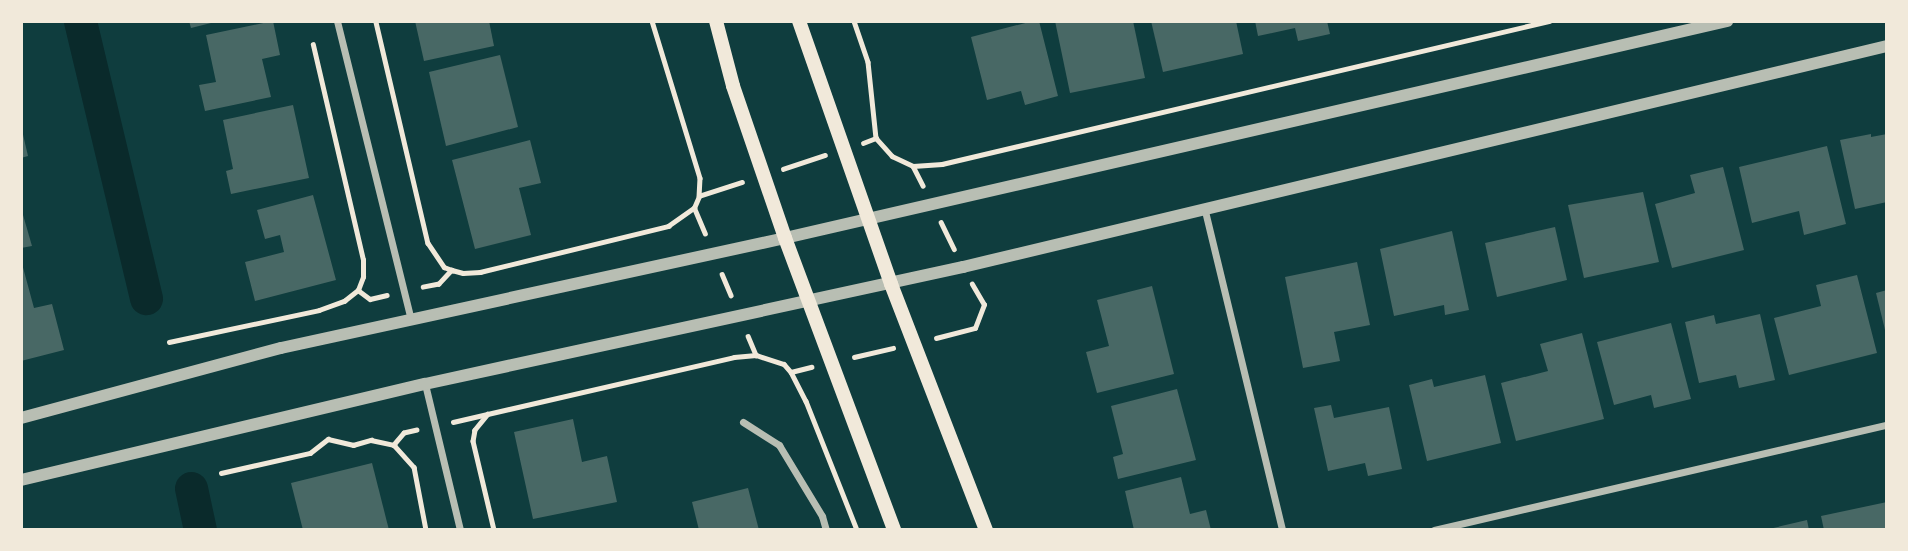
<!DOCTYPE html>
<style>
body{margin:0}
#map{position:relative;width:1908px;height:551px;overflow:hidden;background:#0f3d3e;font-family:"Space Grotesk",sans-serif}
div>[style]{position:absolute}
.canal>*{height:33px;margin:-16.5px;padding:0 16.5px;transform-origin:16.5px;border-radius:16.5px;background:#0a2a2b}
.building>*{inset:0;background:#486865}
.path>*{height:4.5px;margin:-2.25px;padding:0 2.25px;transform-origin:2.25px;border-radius:2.25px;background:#f1e9da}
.minor>*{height:7px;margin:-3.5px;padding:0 3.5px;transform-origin:3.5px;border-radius:3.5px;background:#b8beb3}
.tertiary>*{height:12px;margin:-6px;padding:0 6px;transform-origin:6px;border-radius:6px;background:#b8beb3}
.secondary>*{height:14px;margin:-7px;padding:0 7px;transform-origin:7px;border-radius:7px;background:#f1e9da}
span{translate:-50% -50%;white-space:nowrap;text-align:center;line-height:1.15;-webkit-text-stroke:7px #f1e9da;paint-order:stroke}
.frame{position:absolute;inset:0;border:23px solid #f1e9da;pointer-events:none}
</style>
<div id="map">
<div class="canal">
<div style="left:80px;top:21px;width:285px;rotate:76.6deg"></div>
<div style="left:191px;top:488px;width:43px;rotate:77.9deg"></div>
</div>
<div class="building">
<div style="clip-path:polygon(189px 21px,215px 21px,215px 22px,191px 28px)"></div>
<div style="clip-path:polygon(273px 21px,280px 55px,262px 59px,271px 97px,205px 111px,199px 85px,216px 82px,206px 35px)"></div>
<div style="clip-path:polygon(415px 21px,489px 21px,494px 46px,424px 61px)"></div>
<div style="clip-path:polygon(1033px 21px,1039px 21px,1058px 96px,1025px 105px,1021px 91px,987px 100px,971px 37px)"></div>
<div style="clip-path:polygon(1055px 21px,1133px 21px,1145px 78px,1070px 93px)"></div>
<div style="clip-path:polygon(1151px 21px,1236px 21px,1243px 54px,1163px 72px)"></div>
<div style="clip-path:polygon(1255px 21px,1327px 21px,1330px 34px,1298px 41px,1295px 28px,1258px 36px)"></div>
<div style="clip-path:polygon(500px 55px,518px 127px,446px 146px,429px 72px)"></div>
<div style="clip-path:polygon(293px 105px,309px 178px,231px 194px,226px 171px,233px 169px,223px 120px)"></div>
<div style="clip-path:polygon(21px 126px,28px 156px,21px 158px)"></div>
<div style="clip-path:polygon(1871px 134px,1871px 137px,1887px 134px,1887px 202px,1855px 209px,1840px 140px)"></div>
<div style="clip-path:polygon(530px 140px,541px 183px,519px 188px,531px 235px,475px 249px,452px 160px)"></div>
<div style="clip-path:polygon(1827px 146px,1846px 224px,1804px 235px,1799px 211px,1752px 223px,1739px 167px)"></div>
<div style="clip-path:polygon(1723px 167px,1744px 250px,1672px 268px,1655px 204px,1695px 193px,1690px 175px)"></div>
<div style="clip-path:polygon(1643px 192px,1659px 262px,1584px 278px,1568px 205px)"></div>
<div style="clip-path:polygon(313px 195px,336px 280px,255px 301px,245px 262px,284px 252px,280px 235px,265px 239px,257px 210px)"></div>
<div style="clip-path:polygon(21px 208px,32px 246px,21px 248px)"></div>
<div style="clip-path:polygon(1555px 227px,1567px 280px,1497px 297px,1485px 243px)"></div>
<div style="clip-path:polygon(1452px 231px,1469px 310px,1445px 315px,1444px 305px,1394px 316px,1380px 249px)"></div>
<div style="clip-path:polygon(21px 260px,34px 308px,52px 304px,64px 350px,21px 361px)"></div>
<div style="clip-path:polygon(1357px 262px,1370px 325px,1334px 332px,1340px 361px,1303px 368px,1285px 277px)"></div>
<div style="clip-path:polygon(1857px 275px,1877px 353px,1789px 375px,1774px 318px,1821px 306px,1816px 285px)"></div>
<div style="clip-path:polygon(1152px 286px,1174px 374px,1097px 393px,1086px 352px,1109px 346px,1097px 300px)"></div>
<div style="clip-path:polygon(1887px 290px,1887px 334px,1886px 334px,1876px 293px)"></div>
<div style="clip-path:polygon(1760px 314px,1775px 380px,1739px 388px,1736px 375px,1699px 383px,1685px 322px,1714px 315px,1716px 324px)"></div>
<div style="clip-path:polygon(1671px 323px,1691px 399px,1654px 408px,1651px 395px,1614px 405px,1597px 342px)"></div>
<div style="clip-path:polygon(1582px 333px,1604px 419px,1516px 441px,1501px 383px,1548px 371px,1540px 344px)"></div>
<div style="clip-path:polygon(1485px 375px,1501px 443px,1427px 461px,1409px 385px,1432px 379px,1434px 387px)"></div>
<div style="clip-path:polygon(1177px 389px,1196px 460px,1118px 479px,1113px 457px,1123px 454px,1111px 406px)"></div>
<div style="clip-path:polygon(1331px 405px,1334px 418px,1389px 407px,1402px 469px,1368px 476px,1365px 463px,1328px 471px,1314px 408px)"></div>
<div style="clip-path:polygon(573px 419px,582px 462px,607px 456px,617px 502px,533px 519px,514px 432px)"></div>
<div style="clip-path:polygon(372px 463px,389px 530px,303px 530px,291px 483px)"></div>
<div style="clip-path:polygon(1181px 477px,1190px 514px,1206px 510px,1211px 530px,1134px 530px,1125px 491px)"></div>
<div style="clip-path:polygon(748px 488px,759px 530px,699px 530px,692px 502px)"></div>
<div style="clip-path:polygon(1887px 502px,1887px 530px,1824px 530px,1821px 516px)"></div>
<div style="clip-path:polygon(1807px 520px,1809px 530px,1769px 530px,1769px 529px)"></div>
</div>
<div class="path">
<div style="left:652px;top:21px;width:164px;rotate:73deg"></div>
<div style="left:700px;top:178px;width:18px;rotate:93deg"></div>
<div style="left:854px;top:21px;width:43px;rotate:71.1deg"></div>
<div style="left:868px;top:62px;width:76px;rotate:84deg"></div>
<div style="left:376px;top:22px;width:227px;rotate:76.8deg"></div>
<div style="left:428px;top:243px;width:29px;rotate:56deg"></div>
<div style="left:444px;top:267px;width:9px;rotate:21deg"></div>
<div style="left:452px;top:270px;width:19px;rotate:133deg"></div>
<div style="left:439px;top:284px;width:16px;rotate:169deg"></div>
<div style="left:863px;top:143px;width:14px;rotate:-21deg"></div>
<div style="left:876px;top:138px;width:24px;rotate:48deg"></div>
<div style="left:892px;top:156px;width:23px;rotate:25deg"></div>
<div style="left:913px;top:166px;width:29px;rotate:-4deg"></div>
<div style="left:942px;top:164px;width:624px;rotate:-13.26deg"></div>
<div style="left:913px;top:166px;width:22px;rotate:63deg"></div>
<div style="left:783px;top:169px;width:44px;rotate:-18.4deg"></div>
<div style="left:941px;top:222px;width:30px;rotate:64deg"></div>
<div style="left:705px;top:234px;width:28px;rotate:-113deg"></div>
<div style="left:694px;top:208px;width:13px;rotate:-67deg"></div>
<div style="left:699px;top:196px;width:45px;rotate:-18deg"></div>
<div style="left:452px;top:270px;width:11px;rotate:15deg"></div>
<div style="left:463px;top:273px;width:17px;rotate:-3deg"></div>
<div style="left:480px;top:272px;width:194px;rotate:-13.7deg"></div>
<div style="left:668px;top:226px;width:32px;rotate:-35deg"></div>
<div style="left:722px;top:274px;width:23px;rotate:67deg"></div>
<div style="left:358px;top:290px;width:15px;rotate:37deg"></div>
<div style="left:370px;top:299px;width:17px;rotate:-13deg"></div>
<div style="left:748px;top:336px;width:21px;rotate:67deg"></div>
<div style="left:756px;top:355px;width:29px;rotate:18deg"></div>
<div style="left:784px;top:364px;width:11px;rotate:49deg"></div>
<div style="left:791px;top:372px;width:21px;rotate:-14deg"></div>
<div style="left:936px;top:338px;width:40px;rotate:-14.4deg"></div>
<div style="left:975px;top:328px;width:25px;rotate:-69deg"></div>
<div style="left:984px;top:305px;width:24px;rotate:-120deg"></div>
<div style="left:169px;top:342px;width:153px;rotate:-12deg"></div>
<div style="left:319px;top:310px;width:27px;rotate:-20deg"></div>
<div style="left:344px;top:301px;width:18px;rotate:-38deg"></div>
<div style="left:358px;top:290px;width:14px;rotate:-69deg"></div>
<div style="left:363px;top:277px;width:17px;rotate:-90deg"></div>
<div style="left:363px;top:260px;width:221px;rotate:-103.1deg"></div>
<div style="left:854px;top:357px;width:40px;rotate:-13deg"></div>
<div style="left:791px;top:372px;width:33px;rotate:63deg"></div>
<div style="left:806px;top:401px;width:139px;rotate:68.4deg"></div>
<div style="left:488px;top:414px;width:21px;rotate:129deg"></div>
<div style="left:475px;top:430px;width:11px;rotate:100deg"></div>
<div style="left:473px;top:441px;width:91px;rotate:76.7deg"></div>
<div style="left:453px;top:422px;width:288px;rotate:-13deg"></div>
<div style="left:734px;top:357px;width:22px;rotate:-5deg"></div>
<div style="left:417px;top:430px;width:13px;rotate:167deg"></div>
<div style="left:404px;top:433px;width:16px;rotate:130deg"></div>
<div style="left:394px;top:445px;width:30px;rotate:48deg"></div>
<div style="left:414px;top:467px;width:64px;rotate:79.2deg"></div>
<div style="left:221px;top:473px;width:91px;rotate:-12.7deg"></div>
<div style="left:310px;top:453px;width:23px;rotate:-38deg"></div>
<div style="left:328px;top:439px;width:26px;rotate:13deg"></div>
<div style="left:353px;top:445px;width:19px;rotate:-16deg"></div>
<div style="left:371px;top:440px;width:24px;rotate:12deg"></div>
</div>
<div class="minor">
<div style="left:337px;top:21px;width:307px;rotate:76.1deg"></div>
<div style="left:1205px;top:211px;width:328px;rotate:76.4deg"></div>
<div style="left:425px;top:384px;width:150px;rotate:76.5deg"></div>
<div style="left:743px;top:422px;width:43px;rotate:32.6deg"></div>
<div style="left:779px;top:445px;width:83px;rotate:58.8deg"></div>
<div style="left:822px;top:516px;width:15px;rotate:74deg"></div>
<div style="left:1434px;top:530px;width:465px;rotate:-13.1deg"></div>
</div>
<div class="tertiary">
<div style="left:21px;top:418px;width:269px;rotate:-15.1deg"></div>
<div style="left:281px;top:348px;width:516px;rotate:-12.31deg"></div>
<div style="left:785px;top:238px;width:967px;rotate:-12.97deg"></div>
<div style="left:21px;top:480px;width:415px;rotate:-13.4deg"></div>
<div style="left:425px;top:384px;width:551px;rotate:-12.27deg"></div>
<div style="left:963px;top:267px;width:950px;rotate:-13.45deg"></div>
</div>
<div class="secondary">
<div style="left:716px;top:21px;width:67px;rotate:75.3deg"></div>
<div style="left:733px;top:86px;width:161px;rotate:71.1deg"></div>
<div style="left:785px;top:238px;width:312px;rotate:69.5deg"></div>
<div style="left:799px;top:21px;width:279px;rotate:70.7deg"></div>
<div style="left:891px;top:284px;width:264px;rotate:68.9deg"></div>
</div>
<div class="frame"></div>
</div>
